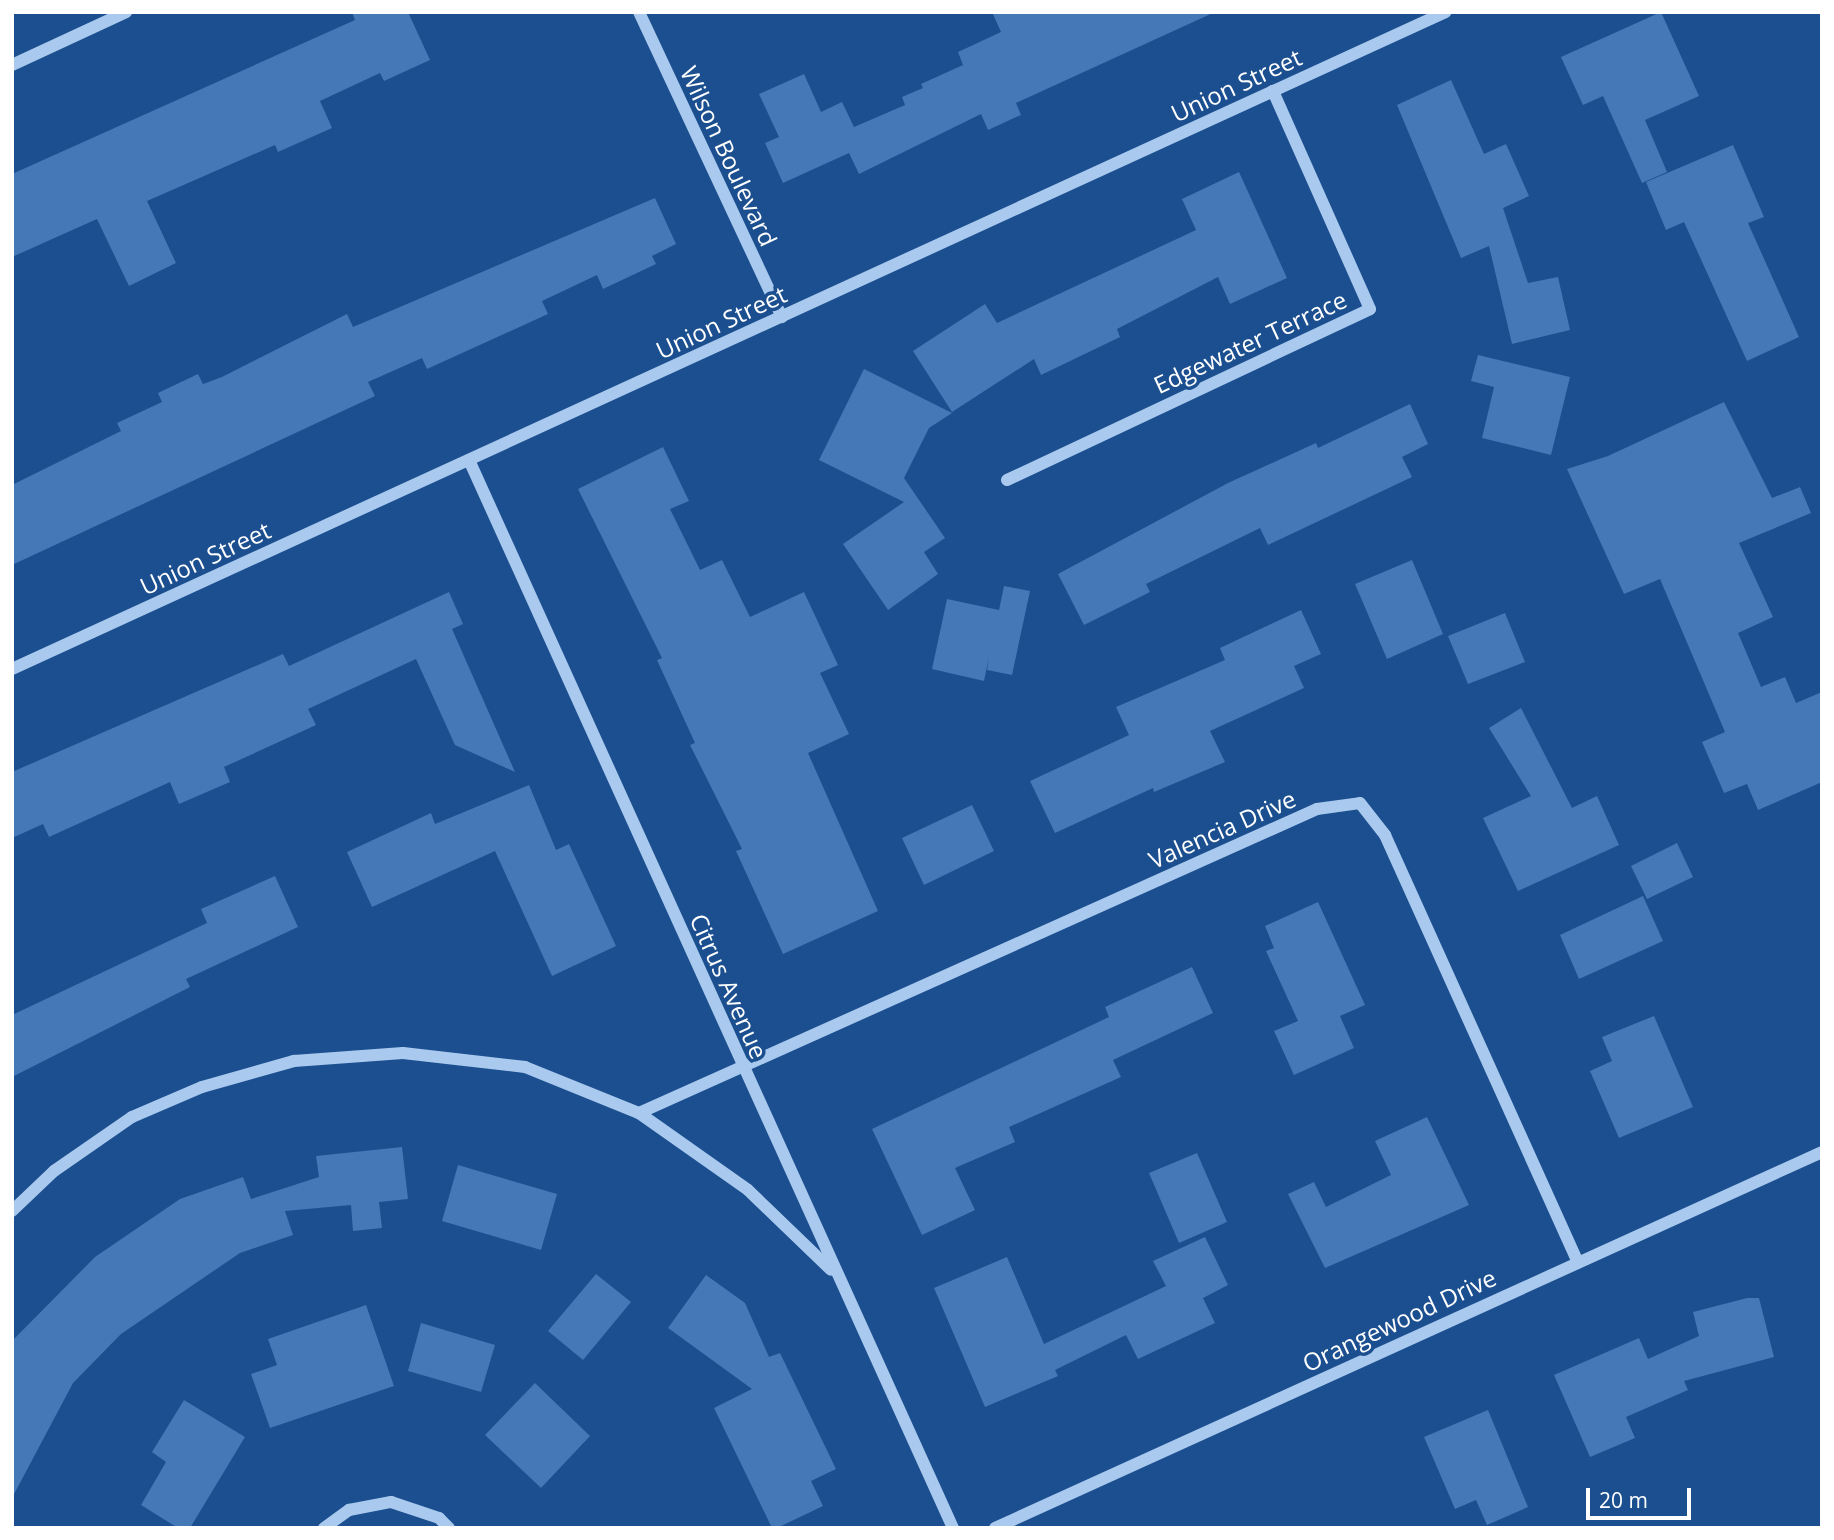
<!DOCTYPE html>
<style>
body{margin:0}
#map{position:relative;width:1834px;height:1540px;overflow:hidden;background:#1b4f8f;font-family:"Open Sans",sans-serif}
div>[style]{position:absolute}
.building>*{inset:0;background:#4478b7}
.minor>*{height:12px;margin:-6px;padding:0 6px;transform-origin:6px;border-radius:6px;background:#a9c9ee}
span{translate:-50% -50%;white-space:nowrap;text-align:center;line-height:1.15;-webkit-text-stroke:7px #1b4f8f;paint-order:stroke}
.street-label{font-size:24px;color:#fff}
.frame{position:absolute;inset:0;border:14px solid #fff;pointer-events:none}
.scale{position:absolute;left:1586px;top:1488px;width:105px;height:32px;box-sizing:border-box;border:4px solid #fff;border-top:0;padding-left:9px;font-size:21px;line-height:24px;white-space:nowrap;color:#fff;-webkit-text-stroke:5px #1b4f8f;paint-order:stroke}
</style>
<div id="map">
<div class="building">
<div style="clip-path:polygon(352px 12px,408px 12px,430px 60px,384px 81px,380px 73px,320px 101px,332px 128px,278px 152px,275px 145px,147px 201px,176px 263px,129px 286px,97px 219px,12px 257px,12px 174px,355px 20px)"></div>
<div style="clip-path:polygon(992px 12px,1215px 12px,1016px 103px,1021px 115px,988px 130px,981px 114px,859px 174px,849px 153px,783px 183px,765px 143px,779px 137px,759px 94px,804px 74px,821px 112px,842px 102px,854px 127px,905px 105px,902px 97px,923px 88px,921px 84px,963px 65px,958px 52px,1001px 32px)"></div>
<div style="clip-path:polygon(1661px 12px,1699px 96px,1645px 120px,1667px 172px,1642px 183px,1603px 96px,1583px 105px,1561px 57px)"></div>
<div style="clip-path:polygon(1451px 80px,1484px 154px,1506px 144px,1529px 196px,1503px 208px,1528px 283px,1558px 277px,1570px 330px,1512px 344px,1489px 246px,1461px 258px,1397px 105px)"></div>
<div style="clip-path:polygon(1733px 145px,1764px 217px,1748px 223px,1799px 337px,1747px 361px,1684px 222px,1666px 230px,1646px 182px)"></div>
<div style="clip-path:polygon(1239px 172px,1287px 278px,1230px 304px,1218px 277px,1117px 329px,1120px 337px,1041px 375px,1034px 359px,952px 412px,913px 351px,985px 304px,997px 323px,1196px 230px,1182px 199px)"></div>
<div style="clip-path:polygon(655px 198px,676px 244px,652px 256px,656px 264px,603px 289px,597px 275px,542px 301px,548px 314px,427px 369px,422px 358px,368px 382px,375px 396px,12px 565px,12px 485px,121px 431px,117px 423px,162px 402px,158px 393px,198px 374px,203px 384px,222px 377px,347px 314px,353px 327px)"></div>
<div style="clip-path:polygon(1478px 355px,1570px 377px,1551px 455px,1482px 438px,1494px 387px,1471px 381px)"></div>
<div style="clip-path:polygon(864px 369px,952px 413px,929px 428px,904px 478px,945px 538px,924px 552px,938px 574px,888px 610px,843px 544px,904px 502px,819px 460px)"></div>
<div style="clip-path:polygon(1724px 402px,1772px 498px,1800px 487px,1811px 513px,1739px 543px,1773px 617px,1738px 633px,1761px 687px,1785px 677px,1796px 703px,1822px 692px,1822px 782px,1758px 810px,1747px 784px,1724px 793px,1702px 742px,1725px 732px,1660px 579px,1624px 594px,1567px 469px,1608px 456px)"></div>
<div style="clip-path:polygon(1410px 404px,1428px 444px,1402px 457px,1412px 477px,1268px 545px,1260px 528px,1146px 584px,1150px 592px,1084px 625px,1058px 574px,1228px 483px,1316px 443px,1318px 448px)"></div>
<div style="clip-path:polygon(663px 447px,689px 501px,670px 509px,700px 570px,722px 560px,750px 617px,804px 592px,838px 665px,820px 673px,849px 734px,808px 753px,878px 911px,783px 954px,736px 851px,742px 849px,690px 745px,695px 743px,657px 660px,662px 658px,578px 489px)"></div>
<div style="clip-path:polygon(1412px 560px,1443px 634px,1387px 659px,1355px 584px)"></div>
<div style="clip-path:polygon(1004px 586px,1030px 591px,1012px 675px,987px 670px,989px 657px,984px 681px,932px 669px,947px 599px,999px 610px)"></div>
<div style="clip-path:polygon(449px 592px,463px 624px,452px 629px,515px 772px,455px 745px,416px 659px,308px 709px,316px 725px,224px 767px,230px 782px,179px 804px,170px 782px,49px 837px,43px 824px,12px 838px,12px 772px,283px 654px,289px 666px)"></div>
<div style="clip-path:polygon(1301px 610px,1321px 654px,1294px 666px,1304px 688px,1210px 731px,1225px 762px,1154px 792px,1153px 788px,1055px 833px,1030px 781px,1129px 735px,1116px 707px,1225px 660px,1220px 648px)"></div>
<div style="clip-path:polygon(1505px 613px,1525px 662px,1468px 684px,1448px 636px)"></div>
<div style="clip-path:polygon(1521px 708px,1572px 808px,1597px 796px,1619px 845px,1518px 891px,1483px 818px,1531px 796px,1489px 728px)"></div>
<div style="clip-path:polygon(529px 785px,556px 850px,569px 844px,616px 946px,552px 976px,495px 851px,372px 907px,347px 852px,431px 813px,435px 824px)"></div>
<div style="clip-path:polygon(972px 805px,994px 851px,924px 885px,902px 838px)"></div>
<div style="clip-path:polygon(1677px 843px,1693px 877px,1647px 899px,1631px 866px)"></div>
<div style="clip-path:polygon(275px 876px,298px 927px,186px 979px,190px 987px,12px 1077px,12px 1015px,207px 923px,201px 909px)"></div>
<div style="clip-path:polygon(1643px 896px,1663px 941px,1579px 979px,1560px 935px)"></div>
<div style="clip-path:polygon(1318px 902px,1365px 1005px,1340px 1016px,1354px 1048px,1294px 1075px,1274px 1031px,1298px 1021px,1266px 951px,1274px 948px,1265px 926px)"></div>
<div style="clip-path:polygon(1192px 967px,1213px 1013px,1113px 1060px,1121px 1077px,1009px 1127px,1015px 1142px,955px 1168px,975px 1210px,922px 1235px,872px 1129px,1109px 1017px,1105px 1007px)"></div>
<div style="clip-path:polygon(1654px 1016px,1693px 1107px,1619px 1138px,1590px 1071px,1612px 1061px,1602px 1037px)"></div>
<div style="clip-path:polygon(1427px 1117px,1469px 1205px,1325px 1268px,1288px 1194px,1314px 1182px,1326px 1207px,1391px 1175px,1375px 1141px)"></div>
<div style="clip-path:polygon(402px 1147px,408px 1199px,379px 1202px,382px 1228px,353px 1231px,351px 1205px,285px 1211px,293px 1235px,240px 1253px,121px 1334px,73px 1383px,12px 1498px,12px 1341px,95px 1257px,180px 1199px,243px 1177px,251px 1199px,319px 1177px,316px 1156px)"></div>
<div style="clip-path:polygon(1197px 1153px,1227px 1222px,1179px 1243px,1149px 1173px)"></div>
<div style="clip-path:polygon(458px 1165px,557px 1194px,541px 1250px,442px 1221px)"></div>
<div style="clip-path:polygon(1205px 1237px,1228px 1285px,1203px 1298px,1215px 1323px,1138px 1359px,1126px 1335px,1055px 1370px,1058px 1376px,985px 1407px,934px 1288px,1007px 1257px,1044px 1344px,1166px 1286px,1153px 1261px)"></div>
<div style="clip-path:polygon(596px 1274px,631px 1302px,583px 1360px,548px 1331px)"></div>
<div style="clip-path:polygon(706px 1275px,745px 1303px,769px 1357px,780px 1353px,836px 1469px,811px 1481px,823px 1506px,777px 1528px,772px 1528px,714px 1408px,752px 1389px,668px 1328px)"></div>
<div style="clip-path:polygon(1747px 1298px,1759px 1298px,1774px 1357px,1684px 1381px,1688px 1390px,1626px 1417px,1635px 1438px,1590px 1457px,1554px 1375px,1639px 1338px,1648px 1359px,1699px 1336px,1693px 1312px)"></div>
<div style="clip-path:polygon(366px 1305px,394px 1386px,270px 1428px,251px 1374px,277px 1365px,268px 1339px)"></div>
<div style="clip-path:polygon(421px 1323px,495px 1345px,481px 1392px,408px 1371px)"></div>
<div style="clip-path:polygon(535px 1383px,590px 1436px,541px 1488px,485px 1435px)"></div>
<div style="clip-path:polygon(184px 1400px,245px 1437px,190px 1528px,178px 1528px,141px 1505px,166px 1462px,152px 1452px)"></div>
<div style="clip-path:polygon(1488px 1410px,1528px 1507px,1487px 1525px,1476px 1500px,1455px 1509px,1424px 1437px)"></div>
</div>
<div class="minor">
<div style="left:639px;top:12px;width:337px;rotate:64.9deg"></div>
<div style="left:12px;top:65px;width:126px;rotate:-24.9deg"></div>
<div style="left:469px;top:460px;width:1173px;rotate:65.62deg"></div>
<div style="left:1007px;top:480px;width:401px;rotate:-25.2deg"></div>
<div style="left:1370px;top:309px;width:239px;rotate:-114deg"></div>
<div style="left:12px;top:669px;width:1577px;rotate:-24.62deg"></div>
<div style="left:639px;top:1113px;width:743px;rotate:-24.15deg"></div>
<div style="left:1317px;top:809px;width:43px;rotate:-7.9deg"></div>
<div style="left:1360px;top:803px;width:41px;rotate:52deg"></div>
<div style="left:1385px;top:835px;width:469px;rotate:65.7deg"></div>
<div style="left:12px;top:1211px;width:58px;rotate:-43.6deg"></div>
<div style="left:54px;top:1171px;width:95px;rotate:-34.7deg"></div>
<div style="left:132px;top:1117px;width:76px;rotate:-23.2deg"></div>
<div style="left:202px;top:1087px;width:96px;rotate:-15.8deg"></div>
<div style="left:294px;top:1061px;width:109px;rotate:-4.2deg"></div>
<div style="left:403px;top:1053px;width:123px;rotate:6.5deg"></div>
<div style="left:525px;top:1067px;width:123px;rotate:22deg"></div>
<div style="left:639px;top:1113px;width:133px;rotate:35.2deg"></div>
<div style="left:748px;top:1190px;width:115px;rotate:43.9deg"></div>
<div style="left:324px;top:1528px;width:31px;rotate:-36deg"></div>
<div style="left:349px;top:1510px;width:43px;rotate:-10.8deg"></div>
<div style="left:391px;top:1502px;width:51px;rotate:18.4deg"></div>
<div style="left:439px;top:1518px;width:14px;rotate:45deg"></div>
<div style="left:995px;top:1528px;width:908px;rotate:-24.45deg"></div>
</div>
<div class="street-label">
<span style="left:1236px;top:85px;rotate:-25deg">Union Street</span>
<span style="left:729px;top:156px;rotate:65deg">Wilson Boulevard</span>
<span style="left:721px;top:322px;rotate:-25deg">Union Street</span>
<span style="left:1250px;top:342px;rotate:-25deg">Edgewater Terrace</span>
<span style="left:205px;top:558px;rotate:-25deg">Union Street</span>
<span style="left:1222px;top:829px;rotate:-24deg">Valencia Drive</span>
<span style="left:729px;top:986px;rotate:66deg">Citrus Avenue</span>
<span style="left:1399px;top:1320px;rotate:-25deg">Orangewood Drive</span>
</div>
<div class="frame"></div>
<div class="scale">20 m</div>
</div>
